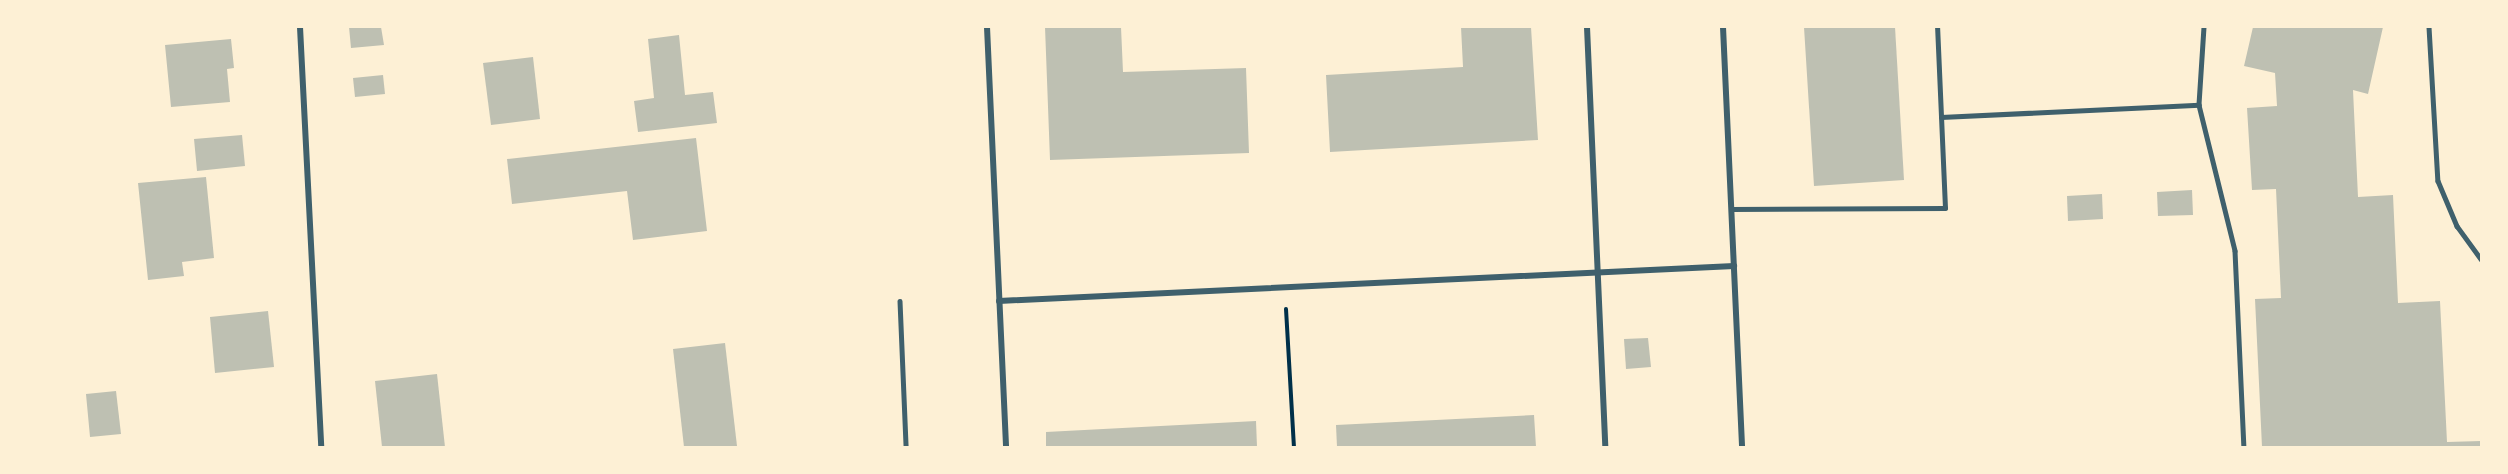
<!DOCTYPE html>
<style>
body{margin:0}
#map{position:relative;width:2508px;height:474px;overflow:hidden;background:#fdf0d5;font-family:Ubuntu,sans-serif}
div>[style]{position:absolute}
.building>*{inset:0;background:#bec0b2}
.path>*{height:4px;margin:-2px;padding:0 2px;transform-origin:2px;border-radius:2px;background:#003049}
.service>*{height:4.5px;margin:-2.25px;padding:0 2.25px;transform-origin:2.25px;border-radius:2.25px;background:#3f606c}
.minor>*{height:6px;margin:-3px;padding:0 3px;transform-origin:3px;border-radius:3px;background:#3f606c}
span{translate:-50% -50%;white-space:nowrap;text-align:center;line-height:1.15;-webkit-text-stroke:6px #fdf0d5;paint-order:stroke}
.frame{position:absolute;inset:0;border:28px solid #fdf0d5;pointer-events:none}
</style>
<div id="map">
<div class="building">
<div style="clip-path:polygon(349px 27px,381px 27px,384px 45px,351px 48px)"></div>
<div style="clip-path:polygon(1045px 27px,1121px 27px,1123px 72px,1246px 68px,1249px 153px,1050px 160px)"></div>
<div style="clip-path:polygon(1461px 27px,1531px 27px,1538px 140px,1330px 152px,1326px 75px,1463px 67px)"></div>
<div style="clip-path:polygon(1804px 27px,1895px 27px,1904px 180px,1814px 186px)"></div>
<div style="clip-path:polygon(2253px 27px,2383px 27px,2368px 94px,2353px 90px,2358px 197px,2393px 195px,2398px 303px,2440px 301px,2447px 442px,2481px 441px,2481px 447px,2262px 447px,2255px 299px,2281px 298px,2276px 189px,2252px 190px,2247px 108px,2277px 106px,2275px 73px,2244px 66px)"></div>
<div style="clip-path:polygon(679px 35px,685px 95px,713px 92px,717px 123px,638px 132px,634px 101px,654px 98px,648px 39px)"></div>
<div style="clip-path:polygon(231px 39px,234px 68px,227px 69px,230px 102px,171px 107px,165px 45px)"></div>
<div style="clip-path:polygon(533px 57px,540px 119px,491px 125px,483px 63px)"></div>
<div style="clip-path:polygon(383px 75px,385px 94px,355px 97px,353px 78px)"></div>
<div style="clip-path:polygon(242px 135px,245px 166px,197px 171px,194px 139px)"></div>
<div style="clip-path:polygon(696px 138px,707px 231px,633px 240px,627px 191px,512px 204px,507px 159px)"></div>
<div style="clip-path:polygon(206px 177px,214px 258px,182px 262px,184px 276px,148px 280px,138px 183px)"></div>
<div style="clip-path:polygon(2192px 190px,2193px 215px,2158px 216px,2157px 192px)"></div>
<div style="clip-path:polygon(2102px 194px,2103px 219px,2068px 221px,2067px 196px)"></div>
<div style="clip-path:polygon(268px 311px,274px 367px,215px 373px,210px 317px)"></div>
<div style="clip-path:polygon(1648px 338px,1651px 367px,1626px 369px,1624px 339px)"></div>
<div style="clip-path:polygon(725px 343px,737px 446px,684px 447px,673px 349px)"></div>
<div style="clip-path:polygon(437px 374px,445px 447px,382px 447px,375px 381px)"></div>
<div style="clip-path:polygon(116px 391px,121px 434px,90px 437px,86px 394px)"></div>
<div style="clip-path:polygon(1534px 415px,1536px 447px,1337px 447px,1336px 425px)"></div>
<div style="clip-path:polygon(1256px 421px,1257px 447px,1046px 447px,1046px 432px)"></div>
</div>
<div class="path">
<div style="left:1286px;top:309px;width:138px;rotate:86.7deg"></div>
</div>
<div class="service">
<div style="left:2204px;top:27px;width:78px;rotate:93.7deg"></div>
<div style="left:2199px;top:105px;width:150px;rotate:76.1deg"></div>
<div style="left:2235px;top:251px;width:196px;rotate:87.4deg"></div>
<div style="left:2429px;top:27px;width:154px;rotate:86.7deg"></div>
<div style="left:2438px;top:181px;width:49px;rotate:67.1deg"></div>
<div style="left:2457px;top:226px;width:41px;rotate:54deg"></div>
<div style="left:1941px;top:117px;width:258px;rotate:-2.7deg"></div>
<div style="left:1731px;top:209px;width:214px;rotate:-0.3deg"></div>
<div style="left:1945px;top:208px;width:181px;rotate:-92.5deg"></div>
<div style="left:900px;top:301px;width:146px;rotate:87.6deg"></div>
</div>
<div class="minor">
<div style="left:300px;top:27px;width:421px;rotate:87.1deg"></div>
<div style="left:987px;top:27px;width:420px;rotate:87.4deg"></div>
<div style="left:1587px;top:27px;width:420px;rotate:87.5deg"></div>
<div style="left:1723px;top:27px;width:420px;rotate:87.4deg"></div>
<div style="left:999px;top:301px;width:736px;rotate:-2.73deg"></div>
</div>
<div class="frame"></div>
</div>
